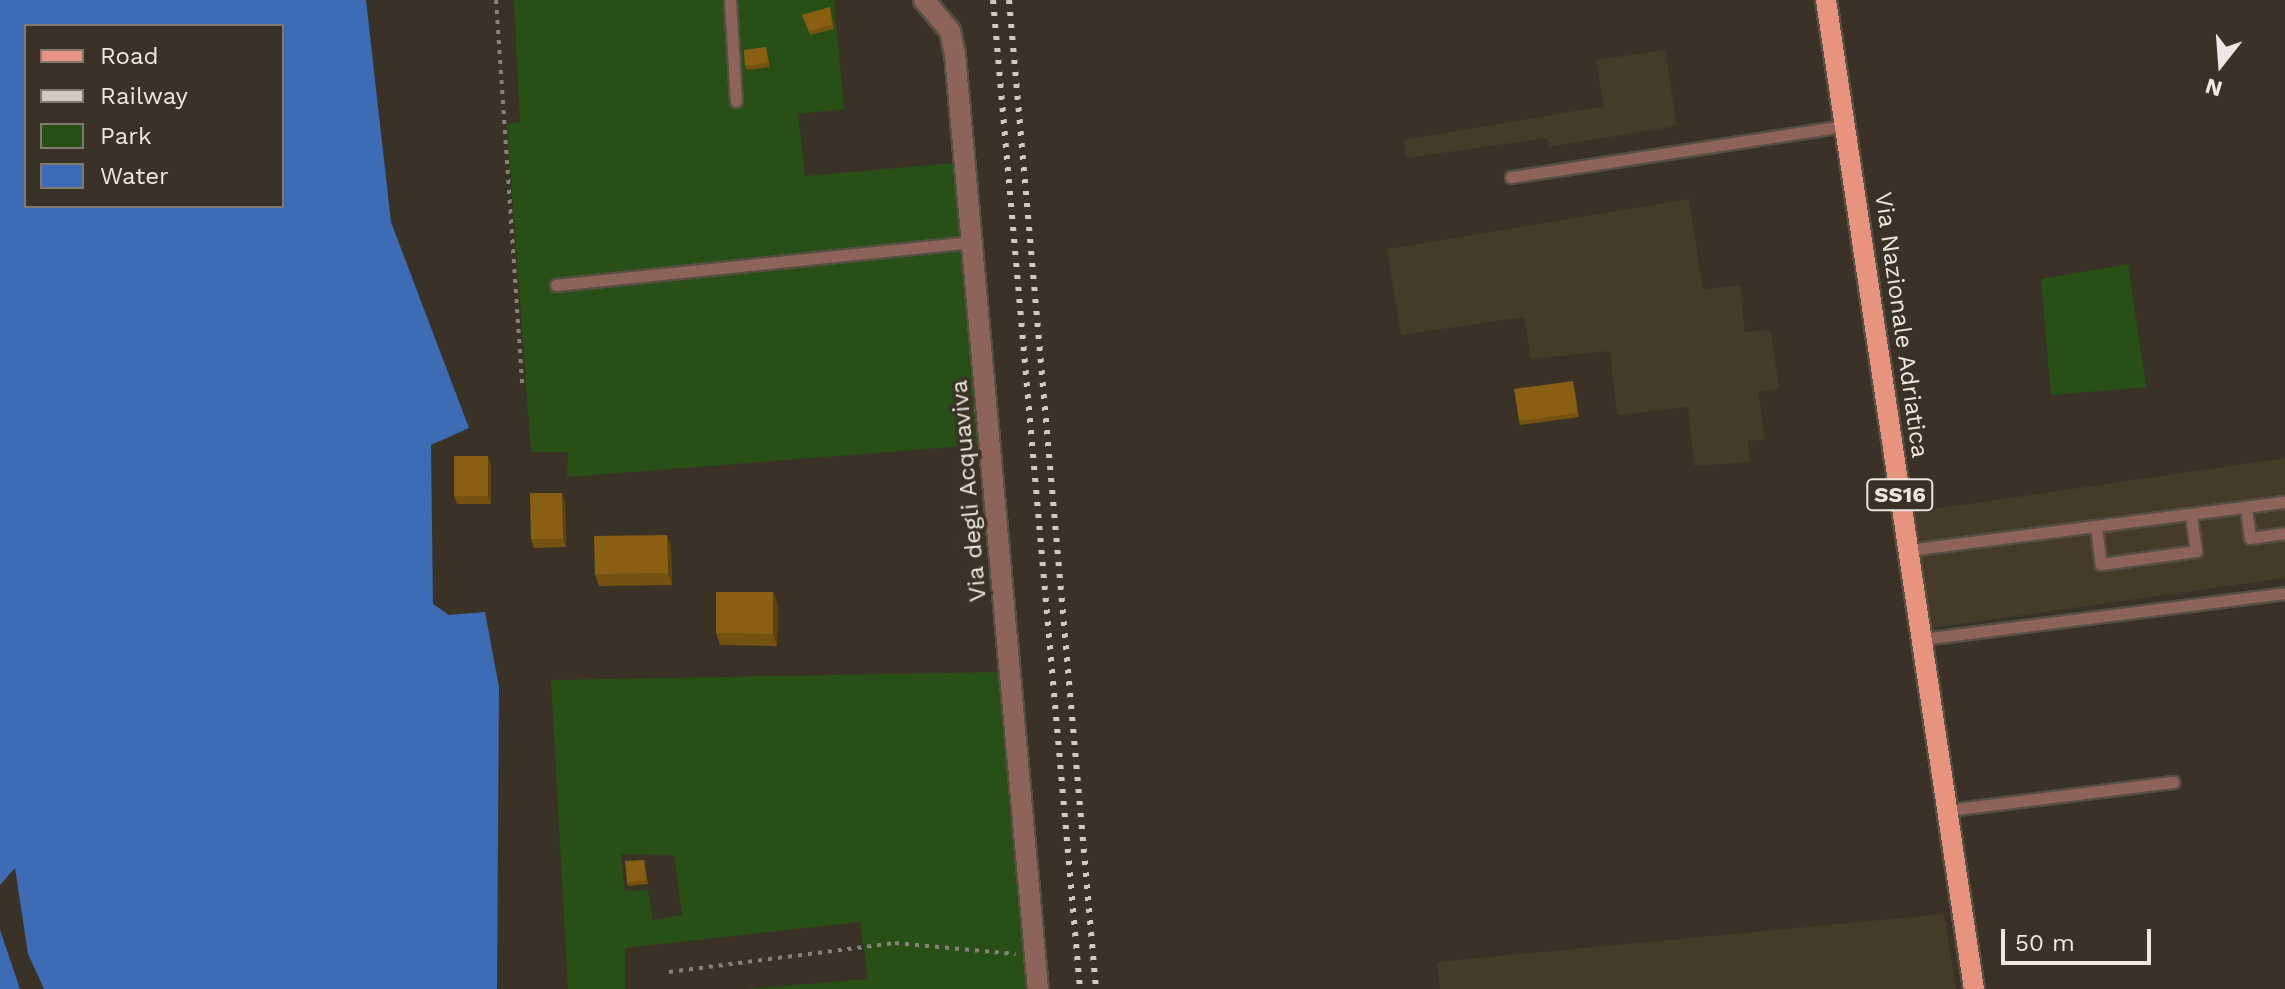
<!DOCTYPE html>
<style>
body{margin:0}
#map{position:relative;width:2285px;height:989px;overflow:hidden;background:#3a3226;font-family:"Work Sans",sans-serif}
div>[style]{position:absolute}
.built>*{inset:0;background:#463a28}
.green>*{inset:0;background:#285016}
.water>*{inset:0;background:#3d6bb4}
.pier>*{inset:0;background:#3a3226}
.path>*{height:4px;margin-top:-2px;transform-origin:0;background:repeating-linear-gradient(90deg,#888178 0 4px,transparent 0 10px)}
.roads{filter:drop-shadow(2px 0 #564f44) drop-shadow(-2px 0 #564f44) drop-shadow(0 2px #564f44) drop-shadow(0 -2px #564f44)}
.service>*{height:11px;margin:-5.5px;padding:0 5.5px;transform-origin:5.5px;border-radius:5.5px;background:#8e645a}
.minor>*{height:20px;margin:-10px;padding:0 10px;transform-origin:10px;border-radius:10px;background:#8e645a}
.primary>*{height:20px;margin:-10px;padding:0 10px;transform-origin:10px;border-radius:10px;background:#e7937d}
.rail>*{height:6px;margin-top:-3px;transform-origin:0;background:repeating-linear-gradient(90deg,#d0cac2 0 4px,transparent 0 12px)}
.wall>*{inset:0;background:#755210}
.shaded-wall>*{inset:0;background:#5f420d}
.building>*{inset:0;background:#885f13}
span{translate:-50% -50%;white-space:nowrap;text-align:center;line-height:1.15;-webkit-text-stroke:7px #3a3226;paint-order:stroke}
.shield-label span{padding:2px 6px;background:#3a3226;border:2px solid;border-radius:6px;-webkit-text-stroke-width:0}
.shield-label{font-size:22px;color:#ece7e0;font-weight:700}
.street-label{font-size:24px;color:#ece7e0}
.legend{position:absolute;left:24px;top:24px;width:260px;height:184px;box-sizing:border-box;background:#3a3226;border:2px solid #817a70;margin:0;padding:10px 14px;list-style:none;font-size:24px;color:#ece7e0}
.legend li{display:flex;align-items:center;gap:16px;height:40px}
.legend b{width:40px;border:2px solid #817a70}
.north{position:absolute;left:2181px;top:24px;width:80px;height:80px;-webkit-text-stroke:6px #3a3226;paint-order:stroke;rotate:197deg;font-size:22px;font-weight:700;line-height:32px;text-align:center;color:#ece7e0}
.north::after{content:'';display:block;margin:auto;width:28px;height:36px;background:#ece7e0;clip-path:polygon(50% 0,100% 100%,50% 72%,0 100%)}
.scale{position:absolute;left:2001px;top:929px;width:150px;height:36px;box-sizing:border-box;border:4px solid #ece7e0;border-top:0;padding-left:10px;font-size:24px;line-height:28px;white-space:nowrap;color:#ece7e0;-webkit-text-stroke:6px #3a3226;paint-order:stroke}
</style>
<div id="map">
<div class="built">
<div style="clip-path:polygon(1665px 50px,1677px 126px,1549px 147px,1547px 138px,1407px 158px,1403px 140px,1604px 106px,1596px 60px)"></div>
<div style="clip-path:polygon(1689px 199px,1703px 290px,1740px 285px,1745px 332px,1771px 330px,1779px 389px,1758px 392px,1765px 439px,1748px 441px,1750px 462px,1694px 466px,1688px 407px,1617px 415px,1610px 351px,1531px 359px,1524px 317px,1401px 335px,1387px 249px)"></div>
<div style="clip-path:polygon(2285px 458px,2285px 578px,1931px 628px,1913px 512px)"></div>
<div style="clip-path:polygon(1944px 914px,1956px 989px,1440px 989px,1437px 962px)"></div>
</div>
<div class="green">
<div style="clip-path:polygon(514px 0,834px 0,844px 109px,798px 114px,805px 176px,955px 163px,978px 445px,567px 477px,568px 452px,531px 452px,507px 124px,520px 122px)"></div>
<div style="clip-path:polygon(2128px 264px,2146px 387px,2051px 395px,2041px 279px)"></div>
<div style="clip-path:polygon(evenodd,1002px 672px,1026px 989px,746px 989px,868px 979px,860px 922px,625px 948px,625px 989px,568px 989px,551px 680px,1002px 672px,621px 854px,674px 855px,682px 915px,653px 920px,648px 890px,625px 891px,621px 854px)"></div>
</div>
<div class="water">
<div style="clip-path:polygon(evenodd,0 0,366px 0,391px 222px,469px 428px,431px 445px,433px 604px,449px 615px,485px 612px,499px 687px,497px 989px,0 989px,0 0,26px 26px,282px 26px,282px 206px,26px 206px,26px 26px)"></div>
</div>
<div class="pier">
<div style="clip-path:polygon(15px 868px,28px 954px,44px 989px,20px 989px,0 930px,0 885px)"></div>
</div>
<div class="path">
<div style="left:496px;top:0;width:385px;rotate:86.1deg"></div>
<div style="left:669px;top:972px;width:228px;rotate:-7.3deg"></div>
<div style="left:895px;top:943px;width:121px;rotate:5.2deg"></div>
</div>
<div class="roads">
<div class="service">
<div style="left:730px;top:0;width:101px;rotate:86.6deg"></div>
<div style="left:1511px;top:177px;width:338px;rotate:-8.7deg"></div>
<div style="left:556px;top:285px;width:415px;rotate:-5.9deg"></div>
<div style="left:2246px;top:507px;width:31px;rotate:83deg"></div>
<div style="left:2250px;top:538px;width:35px;rotate:-8deg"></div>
<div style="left:2096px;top:526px;width:38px;rotate:83deg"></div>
<div style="left:2101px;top:564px;width:96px;rotate:-7.8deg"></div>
<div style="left:2196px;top:551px;width:37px;rotate:-98deg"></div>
<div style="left:1908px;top:550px;width:380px;rotate:-7.3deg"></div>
<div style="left:1922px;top:639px;width:366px;rotate:-7.2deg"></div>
<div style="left:1948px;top:810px;width:227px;rotate:-7.1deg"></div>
</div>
<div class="minor">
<div style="left:924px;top:0;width:40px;rotate:50deg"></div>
<div style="left:950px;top:31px;width:24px;rotate:78deg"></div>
<div style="left:955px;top:54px;width:939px;rotate:84.93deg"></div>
</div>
<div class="primary">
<div style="left:1826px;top:0;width:1000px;rotate:81.49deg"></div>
</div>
</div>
<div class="rail">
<div style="left:993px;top:0;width:993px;rotate:84.97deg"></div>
<div style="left:1009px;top:0;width:993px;rotate:84.97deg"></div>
</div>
<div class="wall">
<div style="clip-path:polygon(830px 7px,834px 29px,810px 35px,802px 15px)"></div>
<div style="clip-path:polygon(766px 47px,770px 67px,747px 70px,745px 66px)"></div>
<div style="clip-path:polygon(1574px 385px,1579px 417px,1520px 425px,1519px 421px)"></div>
<div style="clip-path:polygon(491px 464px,491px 504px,457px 504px,454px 496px)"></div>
<div style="clip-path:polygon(565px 501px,566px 547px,534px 548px,531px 539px)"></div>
<div style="clip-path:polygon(667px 535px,671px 547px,672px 585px,599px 586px,595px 574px)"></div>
<div style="clip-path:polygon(773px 592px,778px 605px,777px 646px,720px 645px,716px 633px)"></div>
<div style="clip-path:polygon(644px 860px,648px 884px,628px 886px,627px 882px)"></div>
</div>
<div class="shaded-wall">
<div style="clip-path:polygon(488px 456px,491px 464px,491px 504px,488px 496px)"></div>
<div style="clip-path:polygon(562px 493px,565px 501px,566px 547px,563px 539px)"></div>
<div style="clip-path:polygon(667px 535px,671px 547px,672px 585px,668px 573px)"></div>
<div style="clip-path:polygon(773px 592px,778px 605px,777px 646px,773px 634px)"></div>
</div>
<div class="building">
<div style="clip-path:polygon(830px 7px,832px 25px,809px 31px,802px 15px)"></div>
<div style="clip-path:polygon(766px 47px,768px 63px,745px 66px,744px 50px)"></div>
<div style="clip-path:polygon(1573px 381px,1577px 413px,1519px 421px,1514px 389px)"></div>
<div style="clip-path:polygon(454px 456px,488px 456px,488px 496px,454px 496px)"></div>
<div style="clip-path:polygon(530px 493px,562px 493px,563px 539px,531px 539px)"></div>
<div style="clip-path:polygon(667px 535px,668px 573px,595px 574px,594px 536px)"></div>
<div style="clip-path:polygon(716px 592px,773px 592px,773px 634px,716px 633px)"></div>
<div style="clip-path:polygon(644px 860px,646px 880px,627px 882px,625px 861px)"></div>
</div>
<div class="shield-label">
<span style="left:1900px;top:495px">SS16</span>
</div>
<div class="street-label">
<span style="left:1901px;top:325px;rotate:82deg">Via Nazionale Adriatica</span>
<span style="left:969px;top:491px;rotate:-95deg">Via degli Acquaviva</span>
</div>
<ul class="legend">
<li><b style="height:10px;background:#e7937d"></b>Road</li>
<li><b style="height:10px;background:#d0cac2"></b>Railway</li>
<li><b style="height:22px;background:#285016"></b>Park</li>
<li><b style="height:22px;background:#3d6bb4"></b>Water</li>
</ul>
<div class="north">N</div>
<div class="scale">50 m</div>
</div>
